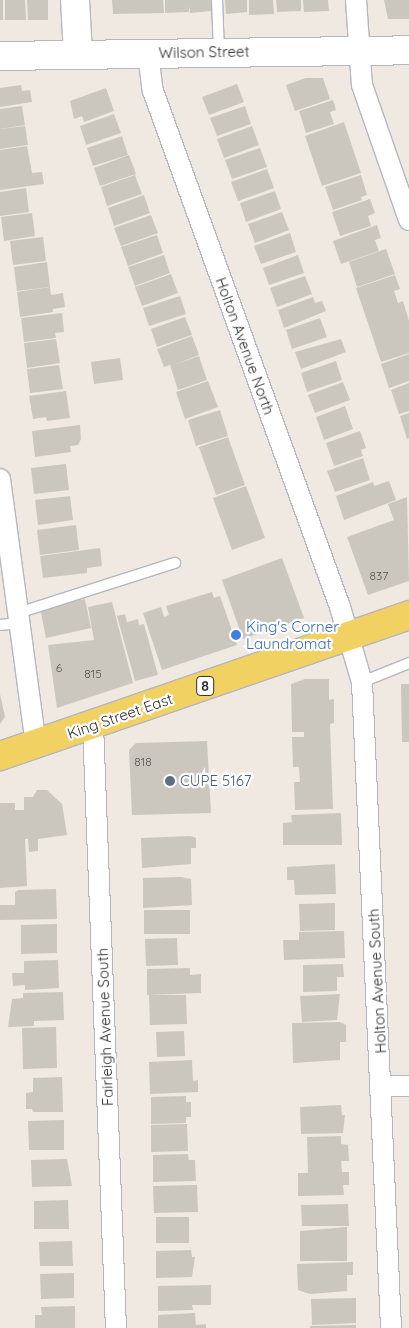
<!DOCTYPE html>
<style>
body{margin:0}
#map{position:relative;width:409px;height:1328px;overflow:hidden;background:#efe9e1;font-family:Quicksand,sans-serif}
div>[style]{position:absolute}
.building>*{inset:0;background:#cbc7bf}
.roads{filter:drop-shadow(1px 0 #b4b7c1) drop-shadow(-1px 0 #b4b7c1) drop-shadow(0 1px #b4b7c1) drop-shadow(0 -1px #b4b7c1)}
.lane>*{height:10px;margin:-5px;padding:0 5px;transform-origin:5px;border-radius:5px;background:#fff}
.street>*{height:20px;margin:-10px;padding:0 10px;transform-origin:10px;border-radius:10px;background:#fff}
.secondary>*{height:28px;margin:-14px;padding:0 14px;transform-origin:14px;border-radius:14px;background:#fff}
.primary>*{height:28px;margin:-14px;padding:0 14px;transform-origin:14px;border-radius:14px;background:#f2d163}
.dots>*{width:14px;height:14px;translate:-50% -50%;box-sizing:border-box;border:2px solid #fff;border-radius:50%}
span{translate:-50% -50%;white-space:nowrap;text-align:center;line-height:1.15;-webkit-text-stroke:4.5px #fff;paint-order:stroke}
.number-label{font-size:12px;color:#555452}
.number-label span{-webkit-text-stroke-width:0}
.shield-label span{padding:1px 4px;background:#fff;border:1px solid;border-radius:4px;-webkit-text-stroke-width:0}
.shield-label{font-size:14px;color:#2e2e2e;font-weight:700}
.street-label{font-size:15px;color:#2e2e2e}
.shop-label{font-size:15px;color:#366cbe}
.left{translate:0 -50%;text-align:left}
.service-label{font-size:15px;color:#4e5e75}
</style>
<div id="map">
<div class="building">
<div style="clip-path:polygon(0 0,3px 0,3px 20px,0 20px)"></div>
<div style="clip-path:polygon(5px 0,25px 0,26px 20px,5px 20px)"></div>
<div style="clip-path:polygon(27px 0,48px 0,48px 20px,28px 20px)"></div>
<div style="clip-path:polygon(112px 0,163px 0,164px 13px,113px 14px)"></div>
<div style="clip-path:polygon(165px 0,211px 0,211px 11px,190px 13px,190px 6px,189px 12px,165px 13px)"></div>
<div style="clip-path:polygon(225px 0,247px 0,247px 12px,226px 14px)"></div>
<div style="clip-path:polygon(249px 0,273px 0,274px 14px,249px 15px)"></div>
<div style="clip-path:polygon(276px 0,301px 0,301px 11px,277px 12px)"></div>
<div style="clip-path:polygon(303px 0,328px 0,329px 11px,304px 12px)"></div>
<div style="clip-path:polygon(384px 0,409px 0,409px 19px,388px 19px)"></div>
<div style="clip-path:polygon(306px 78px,323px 78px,330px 99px,295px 111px,286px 85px)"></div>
<div style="clip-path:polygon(237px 84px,244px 102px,209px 115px,202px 97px)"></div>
<div style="clip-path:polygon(21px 85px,22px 91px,30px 90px,32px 102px,0 107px,0 88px)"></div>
<div style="clip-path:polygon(106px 88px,114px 111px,84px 122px,82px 116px,74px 119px,70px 101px)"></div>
<div style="clip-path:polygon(333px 100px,336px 110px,330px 112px,334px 124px,306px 133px,299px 111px)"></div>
<div style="clip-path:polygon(22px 106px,25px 125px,0 129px,0 109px)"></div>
<div style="clip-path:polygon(245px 106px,251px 124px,217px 136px,210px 118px)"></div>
<div style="clip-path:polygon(114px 114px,121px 133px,86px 145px,80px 126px)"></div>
<div style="clip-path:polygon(344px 122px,361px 173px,322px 186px,305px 136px)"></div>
<div style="clip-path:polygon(25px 126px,28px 145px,0 149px,0 129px)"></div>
<div style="clip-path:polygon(252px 126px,259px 145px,224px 158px,217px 139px)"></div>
<div style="clip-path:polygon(122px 136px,128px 155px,93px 166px,87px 148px)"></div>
<div style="clip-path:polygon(27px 146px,32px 173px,42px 172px,44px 184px,0 190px,0 150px)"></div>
<div style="clip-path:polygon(260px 148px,267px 167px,232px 179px,225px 160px)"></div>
<div style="clip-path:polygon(129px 155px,136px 174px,100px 186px,94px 168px)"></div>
<div style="clip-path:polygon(267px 169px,274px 188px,238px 201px,231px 182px)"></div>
<div style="clip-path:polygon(135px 175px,142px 194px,107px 206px,101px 187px)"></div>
<div style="clip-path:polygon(361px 175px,367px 195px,361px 197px,362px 200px,333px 210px,325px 187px)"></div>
<div style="clip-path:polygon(26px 188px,29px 212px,0 216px,0 192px)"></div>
<div style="clip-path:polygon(275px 191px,281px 209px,246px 222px,240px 203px)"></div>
<div style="clip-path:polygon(144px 195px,150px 213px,114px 226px,108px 208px)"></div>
<div style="clip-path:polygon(370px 199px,375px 213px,368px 216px,371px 226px,340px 236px,332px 212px)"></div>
<div style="clip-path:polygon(282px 212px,289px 230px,255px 243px,248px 224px)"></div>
<div style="clip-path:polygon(32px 213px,35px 236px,4px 241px,1px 217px)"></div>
<div style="clip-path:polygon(151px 215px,158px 233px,121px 246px,114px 228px)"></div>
<div style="clip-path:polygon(377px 225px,381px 238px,375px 240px,379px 251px,341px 264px,333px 241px)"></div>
<div style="clip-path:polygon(290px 233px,296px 252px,261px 264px,254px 246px)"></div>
<div style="clip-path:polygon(157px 235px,163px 253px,128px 266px,121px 247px)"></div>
<div style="clip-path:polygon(43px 237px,46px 261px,13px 265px,10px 241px)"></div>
<div style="clip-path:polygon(386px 249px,395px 274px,357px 287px,349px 262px)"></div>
<div style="clip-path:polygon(164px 255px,170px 273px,135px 286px,128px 267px)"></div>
<div style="clip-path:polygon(298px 255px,304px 273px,269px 285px,263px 268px)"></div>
<div style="clip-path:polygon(47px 262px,50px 287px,17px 291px,14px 267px)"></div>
<div style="clip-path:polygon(171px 274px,178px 293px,142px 306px,135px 287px)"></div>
<div style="clip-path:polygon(395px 275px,400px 289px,394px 291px,398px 303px,403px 301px,409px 321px,409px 353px,381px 362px,373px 338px,396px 330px,373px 338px,356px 288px)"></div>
<div style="clip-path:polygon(305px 276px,312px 294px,277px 307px,270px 288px)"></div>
<div style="clip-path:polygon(50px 287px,51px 295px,63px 293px,65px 307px,53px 309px,53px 312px,20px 317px,17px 292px)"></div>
<div style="clip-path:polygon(180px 296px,186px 314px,149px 326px,143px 308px)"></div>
<div style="clip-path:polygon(313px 297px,315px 303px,322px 301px,326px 311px,284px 328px,278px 310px)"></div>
<div style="clip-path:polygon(62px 313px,64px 332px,55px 333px,56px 338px,24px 342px,21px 318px)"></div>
<div style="clip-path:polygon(185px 317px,192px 335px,157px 347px,151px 329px)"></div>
<div style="clip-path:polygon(320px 318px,327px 337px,292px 349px,286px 330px)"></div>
<div style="clip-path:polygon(192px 336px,199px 355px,174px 365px,199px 356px,207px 380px,178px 390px,170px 365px,164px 367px,157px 349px)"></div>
<div style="clip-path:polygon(56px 339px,60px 363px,27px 368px,24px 343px)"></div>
<div style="clip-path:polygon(341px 339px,346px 352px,301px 369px,295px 352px)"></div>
<div style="clip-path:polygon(409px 354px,409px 381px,389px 388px,381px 364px)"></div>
<div style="clip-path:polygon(120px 358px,123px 380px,94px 384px,91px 362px)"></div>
<div style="clip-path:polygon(336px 361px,342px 380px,307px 392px,301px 373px)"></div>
<div style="clip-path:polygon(59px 365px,63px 389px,30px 393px,27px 369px)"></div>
<div style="clip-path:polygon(208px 381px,218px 407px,185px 419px,176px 392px)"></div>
<div style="clip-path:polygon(343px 382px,350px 400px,315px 413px,308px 395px)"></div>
<div style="clip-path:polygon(409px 383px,409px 411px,399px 414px,391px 390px)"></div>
<div style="clip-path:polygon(66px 391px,70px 418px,47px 421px,46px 417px,33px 419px,29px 396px)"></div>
<div style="clip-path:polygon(345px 406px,353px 429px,324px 440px,316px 417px)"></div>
<div style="clip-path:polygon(220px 410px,228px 436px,196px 446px,188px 420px)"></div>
<div style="clip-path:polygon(409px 413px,409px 438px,407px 439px,400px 416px)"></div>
<div style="clip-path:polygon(80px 425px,81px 439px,78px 445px,70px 446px,71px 452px,35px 457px,32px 431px)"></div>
<div style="clip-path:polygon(360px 431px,366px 448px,361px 450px,363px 456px,334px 466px,326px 443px)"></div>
<div style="clip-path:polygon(228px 437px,245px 485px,216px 495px,199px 447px)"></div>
<div style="clip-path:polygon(363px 458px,370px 480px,335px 492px,327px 471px)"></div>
<div style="clip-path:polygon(66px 464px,69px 490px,34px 494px,31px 468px)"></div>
<div style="clip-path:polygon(389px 481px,396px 500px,344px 520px,336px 496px,373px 482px,374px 486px)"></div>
<div style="clip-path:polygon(246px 486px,265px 538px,232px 550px,213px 498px)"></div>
<div style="clip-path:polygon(70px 496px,73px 520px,38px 525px,35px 500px)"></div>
<div style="clip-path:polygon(407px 497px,409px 581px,368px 595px,347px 537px,394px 520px,388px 504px)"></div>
<div style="clip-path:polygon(76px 525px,79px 550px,40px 555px,37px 530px)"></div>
<div style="clip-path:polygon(100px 548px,102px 566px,87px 568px,87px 573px,43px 578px,40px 556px)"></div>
<div style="clip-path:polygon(282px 558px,304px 618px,243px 639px,222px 580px)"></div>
<div style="clip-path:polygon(212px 592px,214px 598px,220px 596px,237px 645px,162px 670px,143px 613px,161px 607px,164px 617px,169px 615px,166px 606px)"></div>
<div style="clip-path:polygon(85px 599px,91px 628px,46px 638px,40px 608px)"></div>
<div style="clip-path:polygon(112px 602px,133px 683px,57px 708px,48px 645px,94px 640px,88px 607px)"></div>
<div style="clip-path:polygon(125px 614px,127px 622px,138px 619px,139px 625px,144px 624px,158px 675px,135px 681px,117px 616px)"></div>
<div style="clip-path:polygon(305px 679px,329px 679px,329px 700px,334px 699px,334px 723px,330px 724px,333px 809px,295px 810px,294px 782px,300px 782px,299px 767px,293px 767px,292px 737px,304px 737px,304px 732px,292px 732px,291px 684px)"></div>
<div style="clip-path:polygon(401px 684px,409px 684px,409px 742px,402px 742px)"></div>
<div style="clip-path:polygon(0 694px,5px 717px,0 724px)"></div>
<div style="clip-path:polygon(207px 741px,211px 813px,132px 815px,129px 750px,136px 743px)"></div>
<div style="clip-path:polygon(37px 790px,47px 790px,62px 804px,67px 835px,38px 839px,38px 851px,29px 852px,28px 839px,25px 839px,27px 886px,0 888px,0 803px,15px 803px,15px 810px,24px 810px,24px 797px,33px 797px)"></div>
<div style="clip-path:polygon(341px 813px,342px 845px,283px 845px,283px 823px,292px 822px,291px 815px)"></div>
<div style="clip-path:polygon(190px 836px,196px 838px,196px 848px,191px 848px,191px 864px,142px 868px,141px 838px)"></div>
<div style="clip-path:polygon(335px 864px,336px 894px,295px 895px,294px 880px,287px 880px,287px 867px)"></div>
<div style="clip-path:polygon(181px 877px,191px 879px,192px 905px,143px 908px,143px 878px)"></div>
<div style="clip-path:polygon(56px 889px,57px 919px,0 920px,0 905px,15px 905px,15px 892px,18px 890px)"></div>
<div style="clip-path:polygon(335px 903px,335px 930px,300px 931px,299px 904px)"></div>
<div style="clip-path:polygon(144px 910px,190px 910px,190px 934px,144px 934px)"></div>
<div style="clip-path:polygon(57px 924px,57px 953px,21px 954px,21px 925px)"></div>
<div style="clip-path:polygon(344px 931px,345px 958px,284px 960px,283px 940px,299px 940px,299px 932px)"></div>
<div style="clip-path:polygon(177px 938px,178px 965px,146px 966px,145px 939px)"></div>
<div style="clip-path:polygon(58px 960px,59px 988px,25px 990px,25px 985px,13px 986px,12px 973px,24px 973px,24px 961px)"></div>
<div style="clip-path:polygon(343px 964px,344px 977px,337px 977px,337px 991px,303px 992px,303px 965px)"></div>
<div style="clip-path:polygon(190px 968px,190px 975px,201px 974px,201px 993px,147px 995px,147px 969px)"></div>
<div style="clip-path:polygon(63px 992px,64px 1020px,34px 1021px,34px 1026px,8px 1027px,12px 999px,23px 998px,23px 993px)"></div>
<div style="clip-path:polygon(340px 994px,337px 1020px,302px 1022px,300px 996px)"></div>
<div style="clip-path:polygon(149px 995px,186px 995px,187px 1024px,150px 1025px)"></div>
<div style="clip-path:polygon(340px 1022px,346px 1025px,346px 1042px,340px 1042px,340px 1060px,293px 1063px,292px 1023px)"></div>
<div style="clip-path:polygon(56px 1027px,57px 1068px,23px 1069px,22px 1028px)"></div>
<div style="clip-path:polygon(184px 1031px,185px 1056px,157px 1057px,156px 1032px)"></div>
<div style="clip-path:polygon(192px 1060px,193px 1081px,198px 1080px,198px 1092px,150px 1094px,149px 1062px)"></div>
<div style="clip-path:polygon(62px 1077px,63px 1112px,33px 1112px,32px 1109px,26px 1109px,26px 1093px,33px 1092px,33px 1078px)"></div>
<div style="clip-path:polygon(186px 1096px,186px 1102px,191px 1102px,191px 1117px,186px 1117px,186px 1123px,151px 1124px,151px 1097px)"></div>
<div style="clip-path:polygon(341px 1105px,342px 1115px,345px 1115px,343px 1133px,301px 1134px,300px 1107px)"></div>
<div style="clip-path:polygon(64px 1120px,64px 1150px,29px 1150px,28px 1121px)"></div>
<div style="clip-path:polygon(187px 1124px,188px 1151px,151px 1152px,151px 1125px)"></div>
<div style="clip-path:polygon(341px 1136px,341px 1144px,348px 1145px,349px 1161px,341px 1161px,342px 1172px,349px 1172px,349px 1185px,343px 1185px,344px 1195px,298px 1196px,298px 1173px,308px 1173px,307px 1137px)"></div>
<div style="clip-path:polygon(188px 1154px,189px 1160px,195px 1160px,196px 1181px,153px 1182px,153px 1155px)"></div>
<div style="clip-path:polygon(67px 1159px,72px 1186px,32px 1187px,31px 1160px)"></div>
<div style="clip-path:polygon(197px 1185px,198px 1212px,154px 1213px,153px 1186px)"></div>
<div style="clip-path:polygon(68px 1200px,69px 1229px,34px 1229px,34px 1201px)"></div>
<div style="clip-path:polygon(348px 1204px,349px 1226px,302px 1226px,301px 1205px)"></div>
<div style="clip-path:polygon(156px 1217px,189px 1217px,189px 1243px,156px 1243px)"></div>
<div style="clip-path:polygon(347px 1227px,347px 1261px,300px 1261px,300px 1231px)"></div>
<div style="clip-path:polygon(72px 1241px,73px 1266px,40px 1266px,39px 1242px)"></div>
<div style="clip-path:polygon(191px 1250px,192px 1257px,195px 1257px,192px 1277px,156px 1278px,156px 1251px)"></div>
<div style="clip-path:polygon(353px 1262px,353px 1275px,347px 1275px,347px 1291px,310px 1294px,298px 1290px,297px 1264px)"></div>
<div style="clip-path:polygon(74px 1273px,74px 1298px,41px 1299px,40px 1274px)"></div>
<div style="clip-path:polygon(211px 1285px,211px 1305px,192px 1305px,193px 1310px,158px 1311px,158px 1286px)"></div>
<div style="clip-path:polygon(356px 1298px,356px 1323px,312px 1325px,311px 1299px)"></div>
<div style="clip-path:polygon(75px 1306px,75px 1328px,35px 1328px,35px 1315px,42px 1315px,41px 1307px)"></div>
<div style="clip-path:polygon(195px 1313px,196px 1325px,206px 1324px,206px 1328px,158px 1328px,158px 1315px)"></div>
<div style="clip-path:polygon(356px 1325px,356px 1328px,310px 1328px,310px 1326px)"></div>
</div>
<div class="roads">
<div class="lane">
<div style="left:217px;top:0;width:51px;rotate:87.8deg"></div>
<div style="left:18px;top:613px;width:165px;rotate:-17.7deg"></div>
<div style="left:0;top:625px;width:19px;rotate:-6deg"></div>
<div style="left:362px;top:682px;width:51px;rotate:-22deg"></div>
</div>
<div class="street">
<div style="left:356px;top:0;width:85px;rotate:86deg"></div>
<div style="left:362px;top:85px;width:143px;rotate:70.8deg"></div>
<div style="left:148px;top:53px;width:38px;rotate:83deg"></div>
<div style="left:153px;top:91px;width:549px;rotate:70.08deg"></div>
<div style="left:340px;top:607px;width:78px;rotate:73.7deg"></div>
<div style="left:362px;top:682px;width:647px;rotate:87.43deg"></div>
<div style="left:0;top:479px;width:268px;rotate:82.3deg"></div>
<div style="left:93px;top:725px;width:603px;rotate:87.82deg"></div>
<div style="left:382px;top:1086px;width:27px"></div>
</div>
<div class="secondary">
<div style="left:75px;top:0;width:54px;rotate:86.8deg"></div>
<div style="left:0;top:56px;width:409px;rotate:-0.8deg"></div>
</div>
<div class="primary">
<div style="left:0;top:756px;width:433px;rotate:-19deg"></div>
</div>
</div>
<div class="dots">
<div style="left:236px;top:635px;background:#3f7fe0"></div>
<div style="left:170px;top:781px;background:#5c6f8a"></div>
</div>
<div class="number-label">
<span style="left:379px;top:576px">837</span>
<span style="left:59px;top:668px">6</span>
<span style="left:93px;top:674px">815</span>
<span style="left:143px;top:762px">818</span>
</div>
<div class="shield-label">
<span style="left:205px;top:686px">8</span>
</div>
<div class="street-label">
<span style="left:204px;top:52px;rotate:-1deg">Wilson Street</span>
<span style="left:245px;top:346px;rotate:70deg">Holton Avenue North</span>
<span style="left:120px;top:716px;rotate:-19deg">King Street East</span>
<span style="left:377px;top:981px;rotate:-93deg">Holton Avenue South</span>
<span style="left:105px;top:1027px;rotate:-92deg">Fairleigh Avenue South</span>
</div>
<div class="shop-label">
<span class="left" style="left:246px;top:635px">King's Corner<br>Laundromat</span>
</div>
<div class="service-label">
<span class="left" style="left:180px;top:781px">CUPE 5167</span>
</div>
</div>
